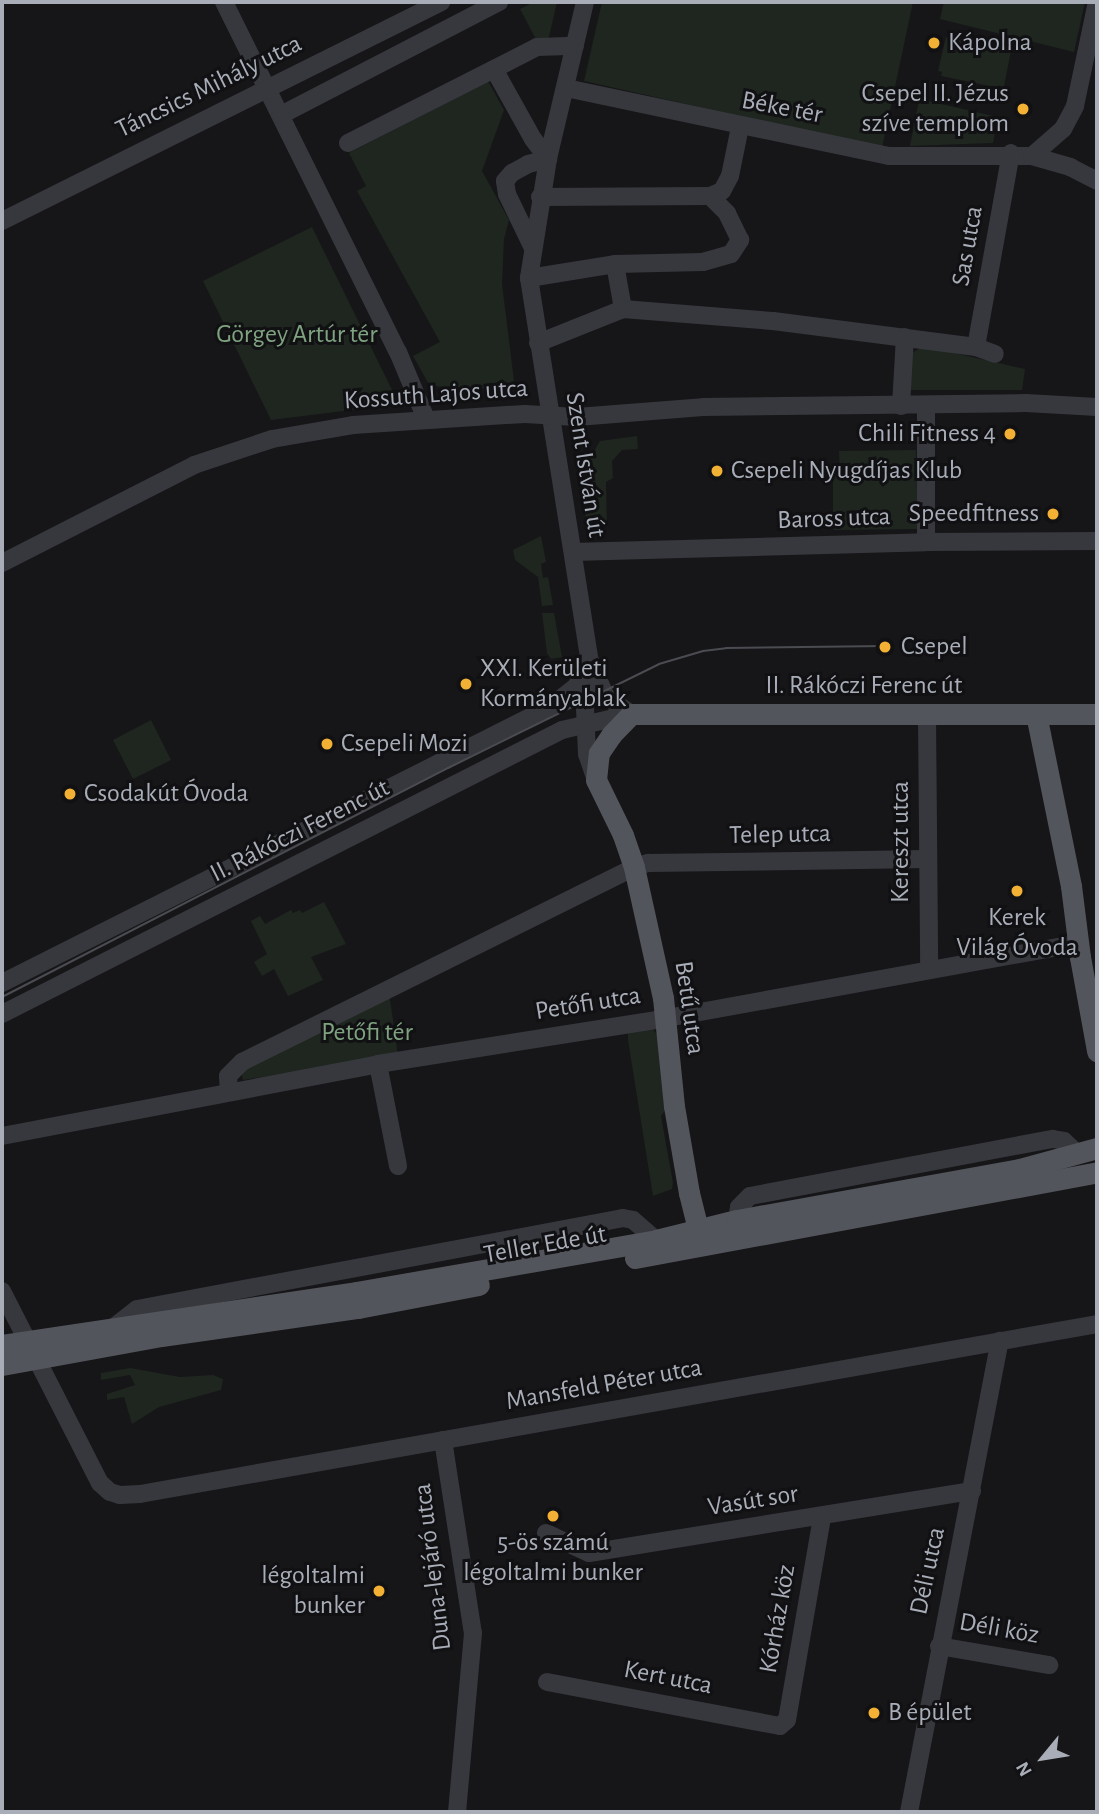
<!DOCTYPE html>
<meta charset="utf-8">
<style>
body{margin:0}
#map{position:relative;width:1099px;height:1814px;overflow:hidden;background:#161618;font-family:"Alegreya Sans",sans-serif}
div>[style]{position:absolute}
.green>*{inset:0;background:#1e261f}
.minor>*{height:18px;margin:-9px;padding:0 9px;transform-origin:9px;border-radius:9px;background:#37383d}
.major>*{height:21px;margin:-10.5px;padding:0 10.5px;transform-origin:10.5px;border-radius:10.5px;background:#53555c}
.tram>*{height:2px;margin:-1px;padding:0 1px;transform-origin:1px;border-radius:1px;background:#4a4c52}
.dots>*{width:19px;height:19px;translate:-50% -50%;box-sizing:border-box;border:4px solid #111113;border-radius:50%}
span{translate:-50% -50%;white-space:nowrap;text-align:center;line-height:1.15;-webkit-text-stroke:6px #111113;paint-order:stroke}
.poi-label{font-size:26px;color:#a8adb8}
.left{translate:0 -50%;text-align:left}
.right{translate:-100% -50%;text-align:right}
.street-label{font-size:26px;color:#a8adb8}
.park-label{font-size:26px;color:#7fa381}
.frame{position:absolute;inset:0;border:4px solid #a8adb8;pointer-events:none}
.north{position:absolute;left:1008px;top:1723px;width:70px;height:70px;-webkit-text-stroke:5px #111113;paint-order:stroke;rotate:240deg;font-size:19px;font-weight:700;line-height:28px;text-align:center;color:#a8adb8}
.north::after{content:'';display:block;margin:auto;width:24px;height:32px;background:#a8adb8;clip-path:polygon(50% 0,100% 100%,50% 72%,0 100%)}
</style>
<div id="map">
<div class="green">
<div style="clip-path:polygon(534px 2px,557px 2px,549px 37px,538px 43px,520px 9px)"></div>
<div style="clip-path:polygon(602px 2px,913px 2px,882px 148px,584px 81px)"></div>
<div style="clip-path:polygon(944px 2px,1085px 2px,1074px 52px,940px 19px)"></div>
<div style="clip-path:polygon(946px 37px,1011px 51px,1004px 86px,990px 86px,941px 76px,942px 72px,938px 71px)"></div>
<div style="clip-path:polygon(488px 81px,504px 110px,482px 171px,509px 220px,504px 239px,502px 284px,514px 381px,499px 389px,430px 386px,413px 356px,440px 342px,357px 191px,366px 186px,349px 153px)"></div>
<div style="clip-path:polygon(923px 100px,998px 117px,993px 143px,910px 146px,918px 105px)"></div>
<div style="clip-path:polygon(312px 227px,399px 404px,271px 420px,203px 281px)"></div>
<div style="clip-path:polygon(924px 346px,1025px 369px,1022px 390px,909px 390px,910px 354px)"></div>
<div style="clip-path:polygon(637px 436px,638px 449px,622px 450px,612px 461px,613px 478px,606px 482px,607px 527px,587px 528px,582px 471px,600px 441px)"></div>
<div style="clip-path:polygon(916px 450px,918px 529px,834px 530px,834px 522px,844px 521px,843px 512px,833px 512px,833px 474px,840px 474px,839px 451px)"></div>
<div style="clip-path:polygon(541px 536px,546px 562px,541px 564px,543px 578px,548px 577px,553px 605px,542px 606px,538px 577px,515px 560px,513px 550px)"></div>
<div style="clip-path:polygon(542px 613px,554px 613px,562px 657px,551px 659px,547px 653px)"></div>
<div style="clip-path:polygon(151px 720px,171px 760px,133px 779px,113px 740px)"></div>
<div style="clip-path:polygon(324px 902px,346px 944px,311px 957px,323px 980px,288px 996px,274px 969px,262px 976px,254px 962px,267px 954px,251px 921px,260px 916px,265px 924px,291px 910px,293px 913px,300px 910px,302px 913px)"></div>
<div style="clip-path:polygon(389px 992px,398px 1056px,243px 1080px,240px 1069px)"></div>
<div style="clip-path:polygon(651px 1028px,661px 1038px,666px 1109px,661px 1116px,673px 1183px,672px 1189px,653px 1196px,628px 1040px,628px 1032px)"></div>
<div style="clip-path:polygon(130px 1368px,180px 1377px,213px 1375px,223px 1379px,221px 1390px,159px 1407px,132px 1424px,124px 1397px,107px 1400px,107px 1394px,135px 1385px,130px 1375px,101px 1380px,101px 1373px)"></div>
</div>
<div class="minor">
<div style="left:224px;top:2px;width:391px;rotate:63.6deg"></div>
<div style="left:398px;top:352px;width:73px;rotate:67.3deg"></div>
<div style="left:585px;top:2px;width:161px;rotate:103.3deg"></div>
<div style="left:548px;top:159px;width:121px;rotate:99.1deg"></div>
<div style="left:529px;top:278px;width:388px;rotate:81deg"></div>
<div style="left:590px;top:661px;width:39px;rotate:66deg"></div>
<div style="left:606px;top:697px;width:30px;rotate:34deg"></div>
<div style="left:494px;top:69px;width:80px;rotate:60.9deg"></div>
<div style="left:533px;top:139px;width:25px;rotate:53deg"></div>
<div style="left:566px;top:88px;width:330px;rotate:11.9deg"></div>
<div style="left:889px;top:156px;width:143px"></div>
<div style="left:1032px;top:156px;width:40px;rotate:16deg"></div>
<div style="left:1070px;top:167px;width:30px;rotate:27deg"></div>
<div style="left:281px;top:115px;width:246px;rotate:-27.4deg"></div>
<div style="left:348px;top:143px;width:212px;rotate:-26.9deg"></div>
<div style="left:537px;top:47px;width:38px;rotate:-2deg"></div>
<div style="left:1032px;top:156px;width:41px;rotate:-41.1deg"></div>
<div style="left:1063px;top:129px;width:26px;rotate:-62deg"></div>
<div style="left:1075px;top:106px;width:106px;rotate:-78.1deg"></div>
<div style="left:540px;top:197px;width:170px;rotate:-0.3deg"></div>
<div style="left:710px;top:196px;width:13px;rotate:-23deg"></div>
<div style="left:722px;top:191px;width:17px;rotate:-62deg"></div>
<div style="left:730px;top:176px;width:50px;rotate:-78.5deg"></div>
<div style="left:2px;top:221px;width:491px;rotate:-26.5deg"></div>
<div style="left:532px;top:246px;width:58px;rotate:-115.7deg"></div>
<div style="left:507px;top:194px;width:13px;rotate:-99deg"></div>
<div style="left:505px;top:181px;width:11px;rotate:-49deg"></div>
<div style="left:512px;top:173px;width:18px;rotate:-29deg"></div>
<div style="left:528px;top:164px;width:21px;rotate:-14deg"></div>
<div style="left:615px;top:264px;width:46px;rotate:79.9deg"></div>
<div style="left:623px;top:309px;width:150px;rotate:4.6deg"></div>
<div style="left:773px;top:321px;width:205px;rotate:7.3deg"></div>
<div style="left:976px;top:347px;width:20px;rotate:20deg"></div>
<div style="left:529px;top:278px;width:87px;rotate:-9.2deg"></div>
<div style="left:615px;top:264px;width:88px;rotate:-1.3deg"></div>
<div style="left:703px;top:262px;width:29px;rotate:-16deg"></div>
<div style="left:731px;top:254px;width:17px;rotate:-57deg"></div>
<div style="left:740px;top:240px;width:30px;rotate:-116deg"></div>
<div style="left:727px;top:213px;width:24px;rotate:-135deg"></div>
<div style="left:538px;top:343px;width:92px;rotate:-21.8deg"></div>
<div style="left:976px;top:347px;width:197px;rotate:-79.8deg"></div>
<div style="left:901px;top:406px;width:69px;rotate:-86.7deg"></div>
<div style="left:926px;top:542px;width:136px;rotate:-90deg"></div>
<div style="left:573px;top:552px;width:353px;rotate:-1.6deg"></div>
<div style="left:926px;top:542px;width:171px;rotate:-0.3deg"></div>
<div style="left:2px;top:563px;width:216px;rotate:-27deg"></div>
<div style="left:194px;top:465px;width:82px;rotate:-18.4deg"></div>
<div style="left:272px;top:439px;width:82px;rotate:-9.8deg"></div>
<div style="left:353px;top:425px;width:172px;rotate:-3.7deg"></div>
<div style="left:525px;top:414px;width:52px;rotate:3.3deg"></div>
<div style="left:577px;top:417px;width:126px;rotate:-4.5deg"></div>
<div style="left:703px;top:407px;width:323px;rotate:-0.7deg"></div>
<div style="left:1026px;top:403px;width:71px;rotate:3.2deg"></div>
<div style="left:588px;top:675px;width:33px;rotate:95deg"></div>
<div style="left:585px;top:708px;width:46px;rotate:87.5deg"></div>
<div style="left:587px;top:754px;width:28px;rotate:71deg"></div>
<div style="left:927px;top:715px;width:254px;rotate:89.5deg"></div>
<div style="left:2px;top:983px;width:614px;rotate:-26.73deg"></div>
<div style="left:550px;top:707px;width:33px;rotate:-38deg"></div>
<div style="left:576px;top:687px;width:30px;rotate:-62deg"></div>
<div style="left:2px;top:1014px;width:628px;rotate:-26.89deg"></div>
<div style="left:562px;top:730px;width:71px;rotate:-13.1deg"></div>
<div style="left:378px;top:1064px;width:104px;rotate:78.9deg"></div>
<div style="left:229px;top:1091px;width:15px;rotate:-94deg"></div>
<div style="left:228px;top:1076px;width:20px;rotate:-45deg"></div>
<div style="left:242px;top:1062px;width:438px;rotate:-26.4deg"></div>
<div style="left:634px;top:867px;width:15px;rotate:-16deg"></div>
<div style="left:648px;top:863px;width:279px;rotate:-0.8deg"></div>
<div style="left:2px;top:1136px;width:383px;rotate:-10.8deg"></div>
<div style="left:378px;top:1064px;width:281px;rotate:-9deg"></div>
<div style="left:656px;top:1020px;width:429px;rotate:-10.3deg"></div>
<div style="left:737px;top:1220px;width:13px;rotate:-81deg"></div>
<div style="left:739px;top:1207px;width:16px;rotate:-45deg"></div>
<div style="left:750px;top:1196px;width:308px;rotate:-10.7deg"></div>
<div style="left:1053px;top:1139px;width:11px;rotate:10deg"></div>
<div style="left:1064px;top:1141px;width:19px;rotate:43deg"></div>
<div style="left:2px;top:1291px;width:216px;rotate:63deg"></div>
<div style="left:100px;top:1483px;width:13px;rotate:42deg"></div>
<div style="left:110px;top:1492px;width:10px;rotate:17deg"></div>
<div style="left:120px;top:1495px;width:20px;rotate:-3deg"></div>
<div style="left:140px;top:1494px;width:972px;rotate:-10.07deg"></div>
<div style="left:114px;top:1327px;width:29px;rotate:-38deg"></div>
<div style="left:137px;top:1309px;width:494px;rotate:-10.6deg"></div>
<div style="left:623px;top:1218px;width:10px;rotate:11deg"></div>
<div style="left:633px;top:1220px;width:30px;rotate:41deg"></div>
<div style="left:443px;top:1440px;width:195px;rotate:81.2deg"></div>
<div style="left:473px;top:1633px;width:180px;rotate:95.1deg"></div>
<div style="left:546px;top:1533px;width:47px;rotate:24.9deg"></div>
<div style="left:589px;top:1553px;width:388px;rotate:-9.2deg"></div>
<div style="left:939px;top:1646px;width:112px;rotate:9.8deg"></div>
<div style="left:547px;top:1682px;width:237px;rotate:10.7deg"></div>
<div style="left:780px;top:1726px;width:9px;rotate:-41deg"></div>
<div style="left:787px;top:1720px;width:206px;rotate:-80.2deg"></div>
<div style="left:909px;top:1812px;width:480px;rotate:-79.1deg"></div>
</div>
<div class="major">
<div style="left:1036px;top:714px;width:176px;rotate:78.5deg"></div>
<div style="left:1071px;top:886px;width:72px;rotate:82.8deg"></div>
<div style="left:1080px;top:957px;width:96px;rotate:79.7deg"></div>
<div style="left:707px;top:1240px;width:14px;rotate:-129deg"></div>
<div style="left:698px;top:1229px;width:37px;rotate:-104deg"></div>
<div style="left:689px;top:1193px;width:88px;rotate:-99.8deg"></div>
<div style="left:674px;top:1106px;width:109px;rotate:-95.8deg"></div>
<div style="left:663px;top:998px;width:134px;rotate:-102.5deg"></div>
<div style="left:634px;top:867px;width:34px;rotate:-109deg"></div>
<div style="left:623px;top:835px;width:61px;rotate:-116.1deg"></div>
<div style="left:596px;top:780px;width:27px;rotate:-84deg"></div>
<div style="left:599px;top:753px;width:22px;rotate:-56deg"></div>
<div style="left:611px;top:735px;width:29px;rotate:-46deg"></div>
<div style="left:631px;top:714px;width:466px"></div>
<div style="left:635px;top:1258px;width:470px;rotate:-10.5deg"></div>
<div style="left:2px;top:1345px;width:358px;rotate:-8.5deg"></div>
<div style="left:356px;top:1292px;width:304px;rotate:-9.8deg"></div>
<div style="left:656px;top:1240px;width:83px;rotate:-13.9deg"></div>
<div style="left:737px;top:1220px;width:288px;rotate:-10.2deg"></div>
<div style="left:1020px;top:1169px;width:80px;rotate:-15.3deg"></div>
<div style="left:2px;top:1365px;width:162px;rotate:-10.3deg"></div>
<div style="left:161px;top:1336px;width:199px;rotate:-8.1deg"></div>
<div style="left:358px;top:1308px;width:123px;rotate:-10.8deg"></div>
</div>
<div class="tram">
<div style="left:2px;top:997px;width:501px;rotate:-27.18deg"></div>
<div style="left:448px;top:768px;width:235px;rotate:-26.2deg"></div>
<div style="left:659px;top:664px;width:46px;rotate:-16.5deg"></div>
<div style="left:703px;top:651px;width:23px;rotate:-7deg"></div>
<div style="left:726px;top:648px;width:159px;rotate:-0.7deg"></div>
</div>
<div class="dots">
<div style="left:934px;top:43px;background:#f2b134"></div>
<div style="left:1023px;top:109px;background:#f2b134"></div>
<div style="left:1010px;top:434px;background:#f2b134"></div>
<div style="left:717px;top:471px;background:#f2b134"></div>
<div style="left:1053px;top:514px;background:#f2b134"></div>
<div style="left:885px;top:647px;background:#f2b134"></div>
<div style="left:466px;top:684px;background:#f2b134"></div>
<div style="left:327px;top:744px;background:#f2b134"></div>
<div style="left:70px;top:794px;background:#f2b134"></div>
<div style="left:1017px;top:891px;background:#f2b134"></div>
<div style="left:553px;top:1516px;background:#f2b134"></div>
<div style="left:379px;top:1591px;background:#f2b134"></div>
<div style="left:874px;top:1713px;background:#f2b134"></div>
</div>
<div class="poi-label">
<span class="left" style="left:948px;top:43px">Kápolna</span>
<span class="right" style="left:1009px;top:109px">Csepel II. Jézus<br>szíve templom</span>
<span class="right" style="left:996px;top:434px">Chili Fitness 4</span>
<span class="left" style="left:731px;top:471px">Csepeli Nyugdíjas Klub</span>
<span class="right" style="left:1039px;top:514px">Speedfitness</span>
<span class="left" style="left:901px;top:647px">Csepel</span>
<span class="left" style="left:480px;top:684px">XXI. Kerületi<br>Kormányablak</span>
<span class="left" style="left:341px;top:744px">Csepeli Mozi</span>
<span class="left" style="left:84px;top:794px">Csodakút Óvoda</span>
<span style="left:1017px;top:933px">Kerek<br>Világ Óvoda</span>
<span style="left:553px;top:1558px">5-ös számú<br>légoltalmi bunker</span>
<span class="right" style="left:365px;top:1591px">légoltalmi<br>bunker</span>
<span class="left" style="left:888px;top:1713px">B épület</span>
</div>
<div class="street-label">
<span style="left:209px;top:87px;rotate:-26deg">Táncsics Mihály utca</span>
<span style="left:782px;top:108px;rotate:11deg">Béke tér</span>
<span style="left:968px;top:246px;rotate:-80deg">Sas utca</span>
<span style="left:436px;top:395px;rotate:-4deg">Kossuth Lajos utca</span>
<span style="left:585px;top:465px;rotate:81deg">Szent István út</span>
<span style="left:834px;top:519px;rotate:-2deg">Baross utca</span>
<span style="left:864px;top:686px">II. Rákóczi Ferenc út</span>
<span style="left:300px;top:831px;rotate:-27deg">II. Rákóczi Ferenc út</span>
<span style="left:780px;top:835px;rotate:-1deg">Telep utca</span>
<span style="left:901px;top:842px;rotate:-90deg">Kereszt utca</span>
<span style="left:588px;top:1004px;rotate:-9deg">Petőfi utca</span>
<span style="left:689px;top:1008px;rotate:82deg">Betű utca</span>
<span style="left:545px;top:1245px;rotate:-10deg">Teller Ede út</span>
<span style="left:604px;top:1385px;rotate:-10deg">Mansfeld Péter utca</span>
<span style="left:753px;top:1501px;rotate:-9deg">Vasút sor</span>
<span style="left:433px;top:1567px;rotate:-97deg">Duna-lejáró utca</span>
<span style="left:928px;top:1571px;rotate:-78deg">Déli utca</span>
<span style="left:778px;top:1619px;rotate:-80deg">Kórház köz</span>
<span style="left:999px;top:1629px;rotate:10deg">Déli köz</span>
<span style="left:668px;top:1678px;rotate:11deg">Kert utca</span>
</div>
<div class="park-label">
<span style="left:297px;top:335px">Görgey Artúr tér</span>
<span style="left:367px;top:1033px">Petőfi tér</span>
</div>
<div class="frame"></div>
<div class="north">N</div>
</div>
